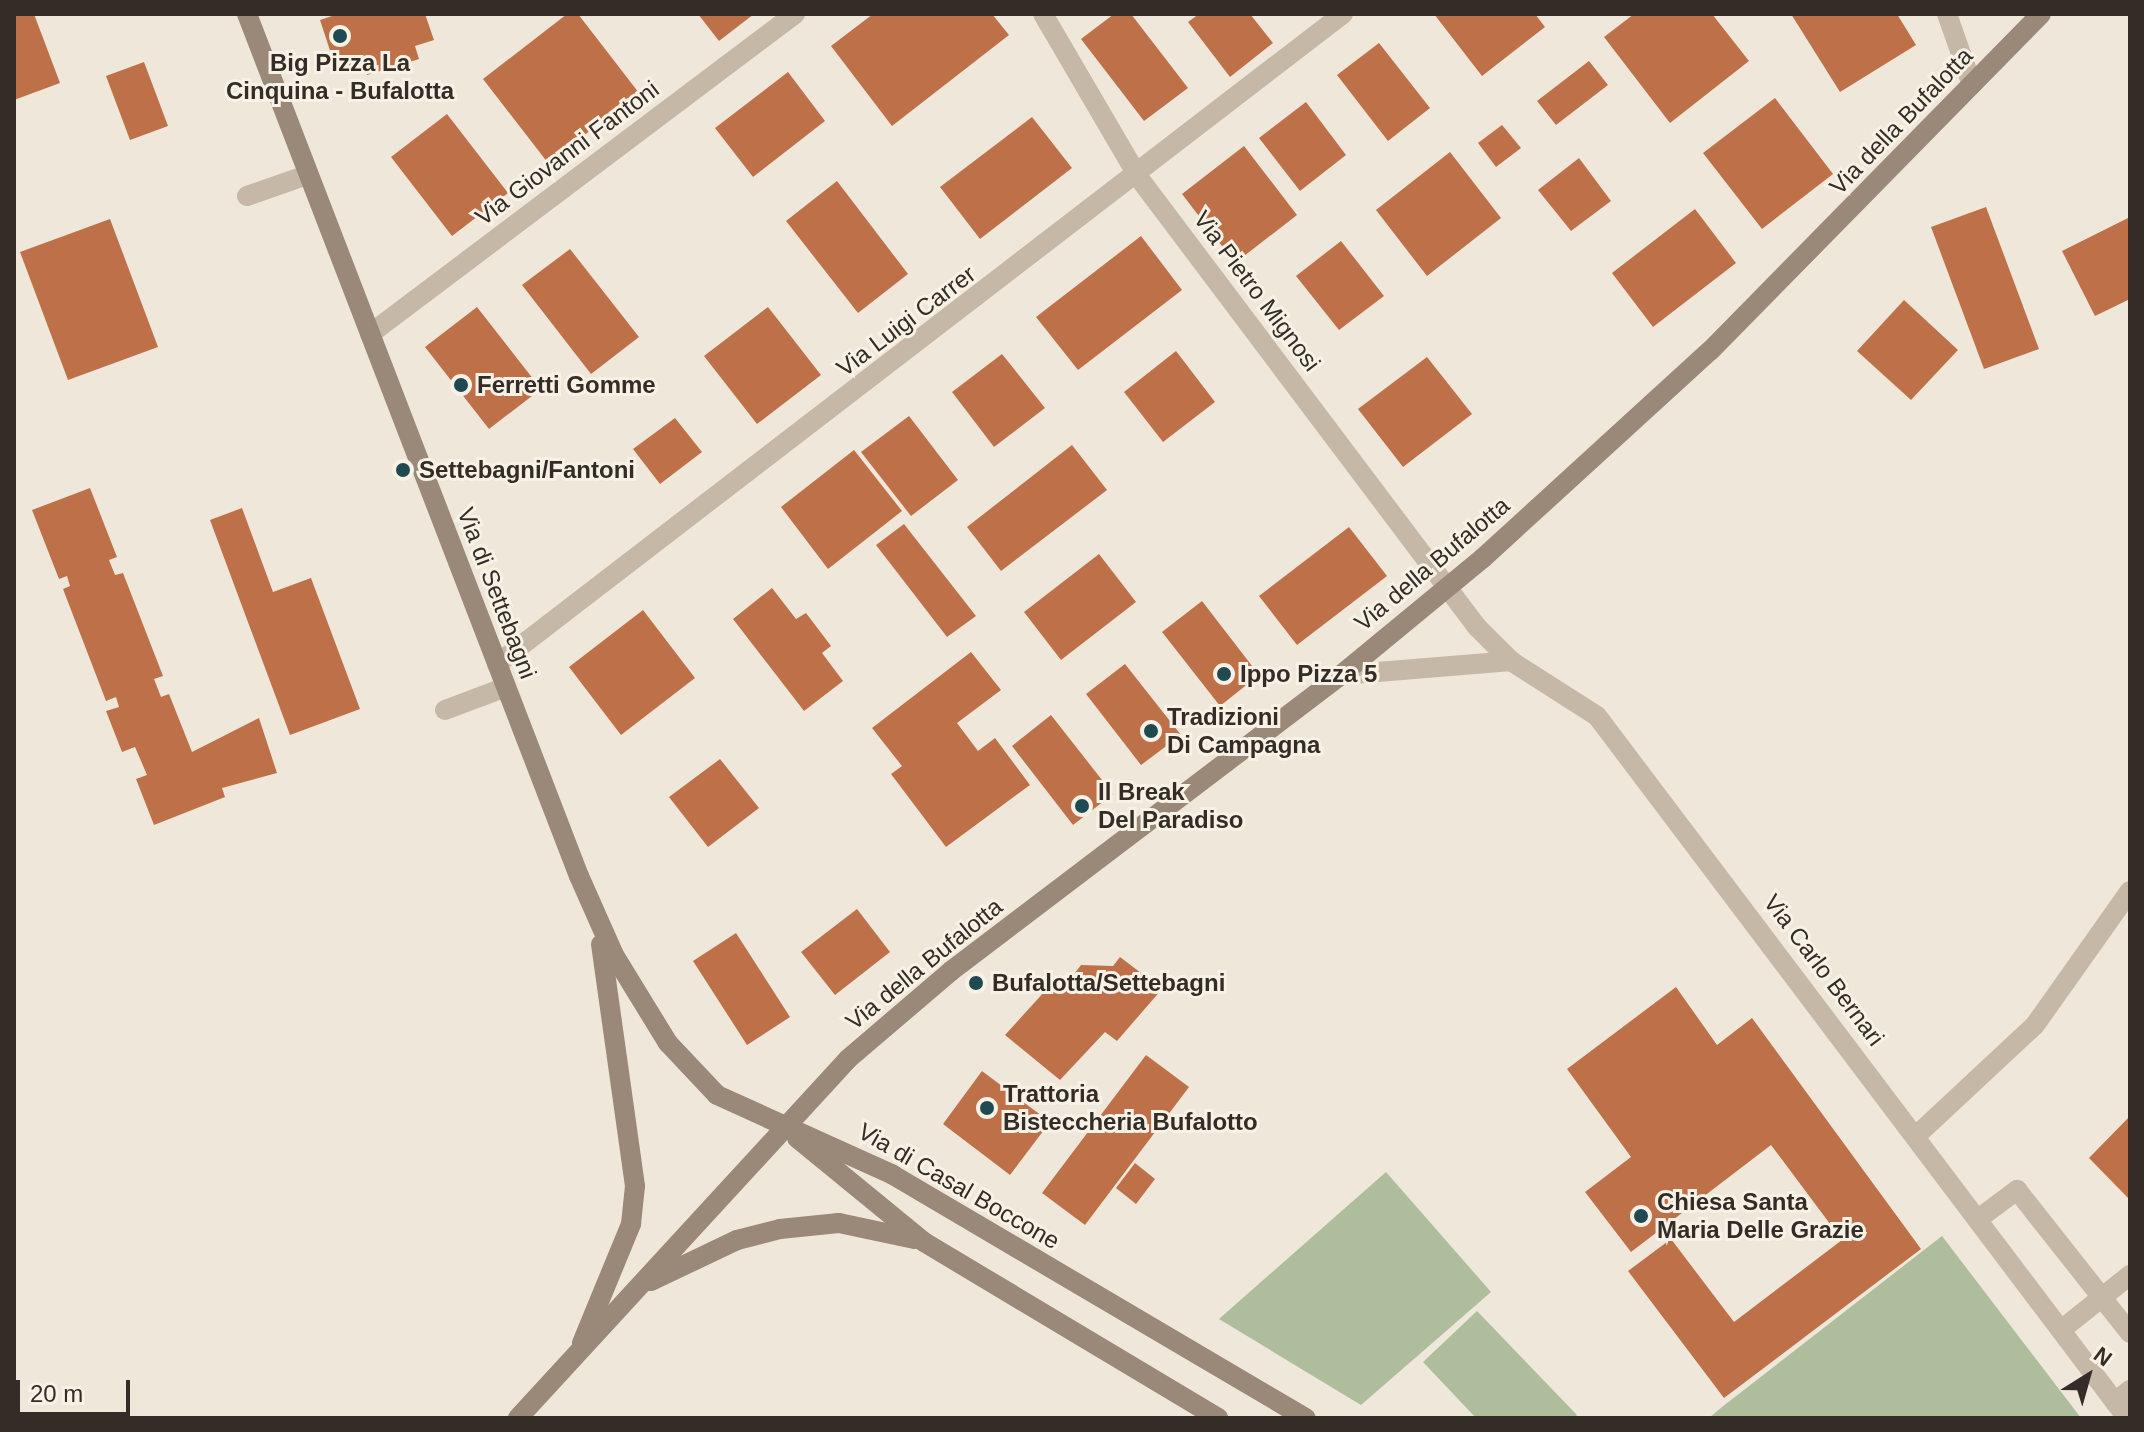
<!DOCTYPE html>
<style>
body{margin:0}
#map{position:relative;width:2144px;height:1432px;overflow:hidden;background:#efe7da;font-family:Helvetica,sans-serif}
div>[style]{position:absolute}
.green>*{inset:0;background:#aebd9b}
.building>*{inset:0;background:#be7149}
.lane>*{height:20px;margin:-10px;padding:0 10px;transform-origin:10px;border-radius:10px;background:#c6b8a6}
.street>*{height:20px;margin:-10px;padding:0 10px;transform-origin:10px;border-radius:10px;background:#c6b8a6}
.secondary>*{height:20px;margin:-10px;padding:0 10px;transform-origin:10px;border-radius:10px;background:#9a8878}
.dots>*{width:22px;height:22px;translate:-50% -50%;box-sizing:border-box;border:4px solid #f8f1e5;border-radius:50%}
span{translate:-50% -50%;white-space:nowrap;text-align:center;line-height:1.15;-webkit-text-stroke:6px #f8f1e5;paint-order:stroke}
.poi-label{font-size:24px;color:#332c27;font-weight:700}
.left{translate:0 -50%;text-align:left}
.street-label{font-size:24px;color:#332c27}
.frame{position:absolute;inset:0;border:16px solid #332c27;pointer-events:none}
.north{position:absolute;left:2048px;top:1336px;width:80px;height:80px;-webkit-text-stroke:6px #f8f1e5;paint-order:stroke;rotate:37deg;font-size:22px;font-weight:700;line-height:32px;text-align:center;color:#332c27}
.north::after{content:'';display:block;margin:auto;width:28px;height:36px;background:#332c27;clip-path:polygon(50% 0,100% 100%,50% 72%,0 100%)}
.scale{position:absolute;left:16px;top:1380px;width:114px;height:36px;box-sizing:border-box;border:4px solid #332c27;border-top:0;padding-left:10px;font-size:24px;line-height:28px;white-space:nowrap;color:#332c27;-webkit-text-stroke:6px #f8f1e5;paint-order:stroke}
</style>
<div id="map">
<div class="green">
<div style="clip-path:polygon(1386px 1172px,1491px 1292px,1361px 1405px,1219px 1319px)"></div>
<div style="clip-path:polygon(1942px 1236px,2081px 1418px,1709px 1418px,1722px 1407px)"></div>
<div style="clip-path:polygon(1477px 1311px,1577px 1415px,1574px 1418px,1476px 1418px,1423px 1362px)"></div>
</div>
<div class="building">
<div style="clip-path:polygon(14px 14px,34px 14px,60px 83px,14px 100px)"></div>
<div style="clip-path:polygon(338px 14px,425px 14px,434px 40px,415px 46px,419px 59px,367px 75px,363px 63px,337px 72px,320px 20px)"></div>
<div style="clip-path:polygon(567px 14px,578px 14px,639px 93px,548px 163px,483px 79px)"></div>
<div style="clip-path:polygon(698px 14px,754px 14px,719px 41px)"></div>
<div style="clip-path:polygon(873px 14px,992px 14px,1009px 35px,892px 126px,831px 46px)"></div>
<div style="clip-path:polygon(1114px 14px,1131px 14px,1188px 88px,1144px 121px,1081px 39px)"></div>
<div style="clip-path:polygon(1199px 14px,1250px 14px,1273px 43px,1230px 77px,1188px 22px)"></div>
<div style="clip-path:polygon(1434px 14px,1535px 14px,1545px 27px,1482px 76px)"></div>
<div style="clip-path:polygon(1634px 14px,1712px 14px,1749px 61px,1670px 123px,1604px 37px)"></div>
<div style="clip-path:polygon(1791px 14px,1897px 14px,1916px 45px,1840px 92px)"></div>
<div style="clip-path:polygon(1379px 43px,1430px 108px,1388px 141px,1337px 75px)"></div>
<div style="clip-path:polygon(1589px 61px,1608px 85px,1556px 125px,1537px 101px)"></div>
<div style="clip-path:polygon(144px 62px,168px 126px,130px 140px,106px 76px)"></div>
<div style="clip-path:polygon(788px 72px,825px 121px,753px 177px,715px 128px)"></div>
<div style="clip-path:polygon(1775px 98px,1833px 174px,1762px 229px,1703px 153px)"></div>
<div style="clip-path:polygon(1306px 102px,1346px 155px,1300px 191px,1259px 138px)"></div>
<div style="clip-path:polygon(447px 114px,508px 193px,452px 236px,391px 157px)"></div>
<div style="clip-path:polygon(1032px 117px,1072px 168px,980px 239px,940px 187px)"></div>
<div style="clip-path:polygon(1502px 125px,1521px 148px,1496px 167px,1478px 143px)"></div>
<div style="clip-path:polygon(1244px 146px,1297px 215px,1235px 263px,1182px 194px)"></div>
<div style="clip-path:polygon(1450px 152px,1501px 218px,1427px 276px,1376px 210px)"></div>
<div style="clip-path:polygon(1579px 158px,1611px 201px,1571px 231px,1538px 190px)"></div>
<div style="clip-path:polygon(837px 181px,908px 274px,858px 313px,786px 221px)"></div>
<div style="clip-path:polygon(1986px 207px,2039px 349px,1984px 369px,1931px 227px)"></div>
<div style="clip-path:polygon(1695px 209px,1736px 263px,1653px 327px,1612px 273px)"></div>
<div style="clip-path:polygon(2130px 217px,2130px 299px,2095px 316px,2062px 251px)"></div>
<div style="clip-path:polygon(110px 219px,158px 347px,68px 380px,20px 252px)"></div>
<div style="clip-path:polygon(1141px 236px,1182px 290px,1078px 370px,1036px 317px)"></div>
<div style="clip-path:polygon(1341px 241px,1384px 296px,1339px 330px,1296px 276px)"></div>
<div style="clip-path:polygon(570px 249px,639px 337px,591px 374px,522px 285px)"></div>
<div style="clip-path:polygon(1904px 300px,1958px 350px,1911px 400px,1857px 351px)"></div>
<div style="clip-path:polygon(477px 307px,541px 389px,489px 429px,425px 347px)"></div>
<div style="clip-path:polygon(768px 307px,821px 375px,757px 424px,704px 356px)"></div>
<div style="clip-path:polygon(1176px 351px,1215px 402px,1163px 442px,1124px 392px)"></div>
<div style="clip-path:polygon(1002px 354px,1045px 408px,994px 447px,952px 392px)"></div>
<div style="clip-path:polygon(1427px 357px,1472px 414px,1403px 467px,1358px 409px)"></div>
<div style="clip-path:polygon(909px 416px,958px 480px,911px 516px,861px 452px)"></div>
<div style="clip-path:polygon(675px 418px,702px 452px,660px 484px,633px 449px)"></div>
<div style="clip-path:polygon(1072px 445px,1107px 490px,1001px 571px,967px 527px)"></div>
<div style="clip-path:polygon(854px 450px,902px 511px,828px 569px,781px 507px)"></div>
<div style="clip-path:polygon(90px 488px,117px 557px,109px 560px,115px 575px,123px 573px,163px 676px,154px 679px,161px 697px,169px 694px,192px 752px,259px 718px,277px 773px,222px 788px,225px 797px,154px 825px,136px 779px,147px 775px,135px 747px,122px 752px,106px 711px,119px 707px,116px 697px,106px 701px,63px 589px,70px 586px,67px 576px,59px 579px,32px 510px)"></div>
<div style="clip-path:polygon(242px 508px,273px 592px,311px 578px,360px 709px,290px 735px,210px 520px)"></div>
<div style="clip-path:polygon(904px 524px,976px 616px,947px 637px,876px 545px)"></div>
<div style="clip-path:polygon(1349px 527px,1387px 576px,1297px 645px,1259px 596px)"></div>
<div style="clip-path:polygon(1099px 554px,1136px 602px,1061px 660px,1024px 612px)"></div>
<div style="clip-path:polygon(772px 588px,796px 619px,806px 613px,831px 646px,822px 653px,843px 681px,804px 711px,733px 619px)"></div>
<div style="clip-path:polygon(1202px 601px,1259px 675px,1220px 706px,1162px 632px)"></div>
<div style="clip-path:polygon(643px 610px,695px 678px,621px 735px,569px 667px)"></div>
<div style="clip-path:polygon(971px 652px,1001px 690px,957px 723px,978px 751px,995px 738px,1030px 785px,946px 847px,891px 774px,902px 766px,872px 728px)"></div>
<div style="clip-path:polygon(1125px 664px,1181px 735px,1141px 765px,1086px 694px)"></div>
<div style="clip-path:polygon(1051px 715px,1113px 794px,1073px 825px,1012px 746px)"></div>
<div style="clip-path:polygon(720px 759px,759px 808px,708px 847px,669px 797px)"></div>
<div style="clip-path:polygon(857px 909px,890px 952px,835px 995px,801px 952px)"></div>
<div style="clip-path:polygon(736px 933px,790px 1017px,747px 1045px,693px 961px)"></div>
<div style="clip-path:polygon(1120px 957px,1162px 989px,1117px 1041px,1105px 1032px,1060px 1080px,1005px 1035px,1055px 980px,1065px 986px,1081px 965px,1113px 966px)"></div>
<div style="clip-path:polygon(1676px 987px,1717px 1045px,1752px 1018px,1921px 1249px,1724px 1398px,1628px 1271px,1671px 1239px,1734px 1322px,1842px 1240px,1771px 1145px,1631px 1252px,1585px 1192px,1631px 1157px,1567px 1069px)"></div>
<div style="clip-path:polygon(1146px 1055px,1189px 1087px,1085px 1225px,1042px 1193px)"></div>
<div style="clip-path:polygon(982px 1071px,1050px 1122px,1010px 1175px,943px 1124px)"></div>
<div style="clip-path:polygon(2130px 1116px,2130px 1200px,2089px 1158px)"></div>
<div style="clip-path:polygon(1135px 1163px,1155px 1179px,1136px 1204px,1116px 1188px)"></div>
</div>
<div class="lane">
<div style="left:247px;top:196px;width:64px;rotate:-19.3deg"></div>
<div style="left:445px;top:710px;width:65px;rotate:-20.7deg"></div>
<div style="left:1978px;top:1219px;width:49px;rotate:-36.6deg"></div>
<div style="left:2017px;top:1190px;width:182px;rotate:51.7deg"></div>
<div style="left:2061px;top:1330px;width:88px;rotate:-38.6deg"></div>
<div style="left:2115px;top:1402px;width:19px;rotate:-39deg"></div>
</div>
<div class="street">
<div style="left:1043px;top:14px;width:190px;rotate:59.7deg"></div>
<div style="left:1139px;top:178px;width:562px;rotate:53.03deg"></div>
<div style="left:1477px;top:627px;width:48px;rotate:45deg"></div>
<div style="left:1511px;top:661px;width:102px;rotate:32.6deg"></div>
<div style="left:1597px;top:716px;width:880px;rotate:52.95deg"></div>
<div style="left:1947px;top:14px;width:75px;rotate:70.6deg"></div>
<div style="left:370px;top:334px;width:532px;rotate:-36.98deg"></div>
<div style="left:497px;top:664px;width:1067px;rotate:-37.54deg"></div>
<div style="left:1341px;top:675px;width:171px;rotate:-4.7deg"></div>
<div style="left:1917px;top:1135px;width:161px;rotate:-43deg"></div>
<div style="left:2035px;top:1025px;width:164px;rotate:-54.7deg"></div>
</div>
<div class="secondary">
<div style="left:247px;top:14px;width:924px;rotate:68.94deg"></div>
<div style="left:579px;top:876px;width:86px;rotate:66.1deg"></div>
<div style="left:614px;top:955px;width:103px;rotate:58.5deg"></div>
<div style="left:668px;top:1043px;width:71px;rotate:46.7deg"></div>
<div style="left:717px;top:1095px;width:193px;rotate:24.4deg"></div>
<div style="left:893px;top:1175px;width:479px;rotate:30.5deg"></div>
<div style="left:797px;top:1138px;width:164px;rotate:39.3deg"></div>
<div style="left:924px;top:1242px;width:343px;rotate:30.9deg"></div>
<div style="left:651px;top:1281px;width:95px;rotate:-25.5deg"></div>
<div style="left:737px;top:1240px;width:44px;rotate:-14.3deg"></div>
<div style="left:780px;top:1229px;width:59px;rotate:-5.8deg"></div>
<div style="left:839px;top:1223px;width:77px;rotate:12deg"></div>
<div style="left:582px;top:1343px;width:129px;rotate:-67.6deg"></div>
<div style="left:631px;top:1224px;width:38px;rotate:-84deg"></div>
<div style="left:635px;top:1186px;width:244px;rotate:-98deg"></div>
<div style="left:518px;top:1418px;width:488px;rotate:-47.4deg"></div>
<div style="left:848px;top:1059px;width:135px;rotate:-40.5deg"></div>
<div style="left:951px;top:971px;width:490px;rotate:-37.2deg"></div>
<div style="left:1341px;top:675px;width:184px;rotate:-39.5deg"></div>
<div style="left:1483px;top:558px;width:307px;rotate:-42.4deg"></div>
<div style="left:1710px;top:351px;width:472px;rotate:-45.5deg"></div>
</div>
<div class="dots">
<div style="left:340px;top:36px;background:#1f4a52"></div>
<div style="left:461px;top:385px;background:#1f4a52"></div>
<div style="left:403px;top:470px;background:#1f4a52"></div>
<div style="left:1224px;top:674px;background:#1f4a52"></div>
<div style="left:1151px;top:731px;background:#1f4a52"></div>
<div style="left:1082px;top:806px;background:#1f4a52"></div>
<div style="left:976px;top:983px;background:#1f4a52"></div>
<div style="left:987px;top:1108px;background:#1f4a52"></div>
<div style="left:1641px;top:1216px;background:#1f4a52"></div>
</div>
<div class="poi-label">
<span style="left:340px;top:77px">Big Pizza La<br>Cinquina - Bufalotta</span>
<span class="left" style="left:477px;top:385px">Ferretti Gomme</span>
<span class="left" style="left:419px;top:470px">Settebagni/Fantoni</span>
<span class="left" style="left:1240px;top:674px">Ippo Pizza 5</span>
<span class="left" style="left:1167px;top:731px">Tradizioni<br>Di Campagna</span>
<span class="left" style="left:1098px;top:806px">Il Break<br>Del Paradiso</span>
<span class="left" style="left:992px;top:983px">Bufalotta/Settebagni</span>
<span class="left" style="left:1003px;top:1108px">Trattoria<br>Bisteccheria Bufalotto</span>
<span class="left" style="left:1657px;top:1216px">Chiesa Santa<br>Maria Delle Grazie</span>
</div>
<div class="street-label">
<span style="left:1901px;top:121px;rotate:-46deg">Via della Bufalotta</span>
<span style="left:567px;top:153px;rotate:-37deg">Via Giovanni Fantoni</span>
<span style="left:1257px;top:291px;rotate:53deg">Via Pietro Mignosi</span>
<span style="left:906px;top:321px;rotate:-37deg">Via Luigi Carrer</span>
<span style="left:1432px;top:564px;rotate:-40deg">Via della Bufalotta</span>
<span style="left:497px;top:593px;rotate:69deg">Via di Settebagni</span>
<span style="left:924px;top:964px;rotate:-39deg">Via della Bufalotta</span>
<span style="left:1824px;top:970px;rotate:53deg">Via Carlo Bernari</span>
<span style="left:959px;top:1186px;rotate:30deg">Via di Casal Boccone</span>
</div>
<div class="frame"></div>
<div class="north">N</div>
<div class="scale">20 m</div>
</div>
